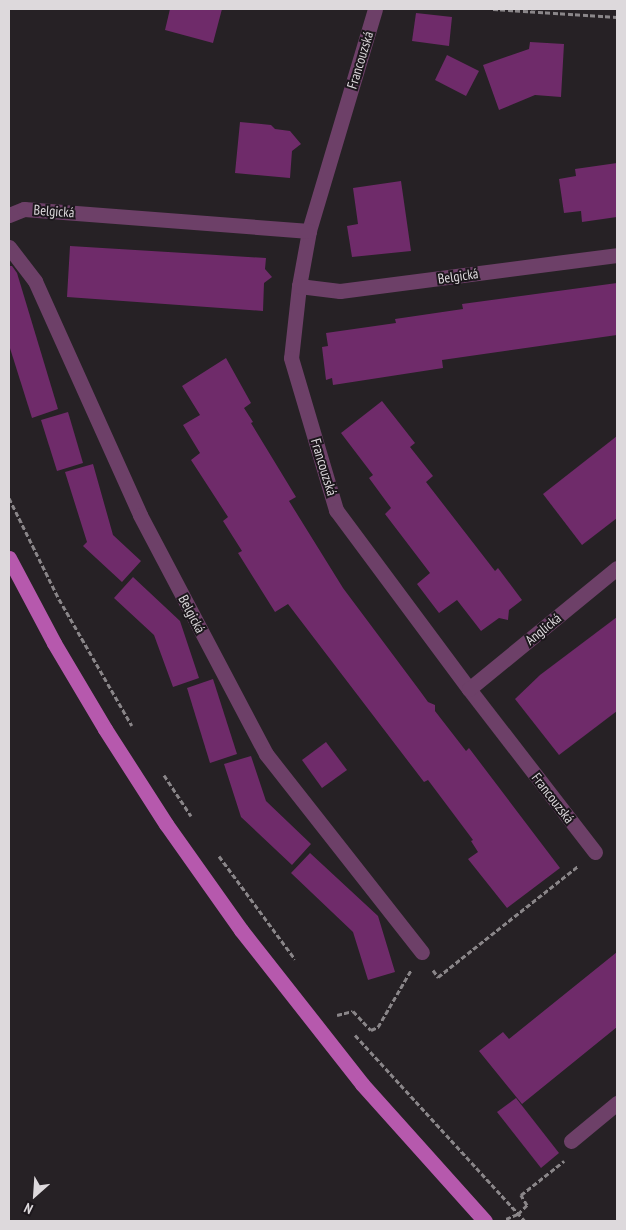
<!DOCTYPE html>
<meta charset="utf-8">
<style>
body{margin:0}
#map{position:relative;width:626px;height:1230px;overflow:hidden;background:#262125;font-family:"PT Sans Narrow",sans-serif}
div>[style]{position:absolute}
.building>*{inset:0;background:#6f2b6a}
.path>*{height:3px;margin-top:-1.5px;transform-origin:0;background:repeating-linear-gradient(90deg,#8a8689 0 5px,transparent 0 7.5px)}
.minor>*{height:15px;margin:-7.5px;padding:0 7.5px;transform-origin:7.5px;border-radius:7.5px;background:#6d4068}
.major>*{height:15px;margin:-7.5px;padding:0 7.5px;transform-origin:7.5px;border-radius:7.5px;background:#b659ad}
span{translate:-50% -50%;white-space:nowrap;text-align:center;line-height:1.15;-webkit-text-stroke:4px #1c171c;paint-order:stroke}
.street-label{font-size:14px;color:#ddd9dc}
.frame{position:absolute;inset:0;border:10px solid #ddd9dc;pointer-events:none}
.north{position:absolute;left:10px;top:1170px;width:50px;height:50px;-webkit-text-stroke:4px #1c171c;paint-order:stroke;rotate:206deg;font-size:14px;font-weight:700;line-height:20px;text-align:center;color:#ddd9dc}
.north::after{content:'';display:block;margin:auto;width:18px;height:22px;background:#ddd9dc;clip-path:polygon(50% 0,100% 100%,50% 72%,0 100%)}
</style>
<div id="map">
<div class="building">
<div style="clip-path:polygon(170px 9px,222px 9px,213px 43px,165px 30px)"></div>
<div style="clip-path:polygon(416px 13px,452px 17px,449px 46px,412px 41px)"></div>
<div style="clip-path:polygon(530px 42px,564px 44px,561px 97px,535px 95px,499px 110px,483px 65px,529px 49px)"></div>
<div style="clip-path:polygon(447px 55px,479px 71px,466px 96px,435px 80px)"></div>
<div style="clip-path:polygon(240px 122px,271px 125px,275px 129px,290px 131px,301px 144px,292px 151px,290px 178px,235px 173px)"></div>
<div style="clip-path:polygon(617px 163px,617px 217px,582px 222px,581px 211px,564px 213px,559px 179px,576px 176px,575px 169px)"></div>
<div style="clip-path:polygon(401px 181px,411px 251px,352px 257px,347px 226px,358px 224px,353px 188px)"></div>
<div style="clip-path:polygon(70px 246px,266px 258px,265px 269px,272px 277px,264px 283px,263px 311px,67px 297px)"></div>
<div style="clip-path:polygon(9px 266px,12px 266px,17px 273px,58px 409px,32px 418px,9px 345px)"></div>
<div style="clip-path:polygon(617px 283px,617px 335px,442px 360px,443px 368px,333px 385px,332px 378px,326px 380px,322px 347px,328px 346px,326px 333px,396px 323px,395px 319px,463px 309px,462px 304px)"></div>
<div style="clip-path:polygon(226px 358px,251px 403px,244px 408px,253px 422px,251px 423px,296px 497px,289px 501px,343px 588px,420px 691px,428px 702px,435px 705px,435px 711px,466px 751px,469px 748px,560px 868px,507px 908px,468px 859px,478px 852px,471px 841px,473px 840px,428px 780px,424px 782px,288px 604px,275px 612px,238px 553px,242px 551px,223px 521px,228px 517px,191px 460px,200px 453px,183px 425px,200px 415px,182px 386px)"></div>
<div style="clip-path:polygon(382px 401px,415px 443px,410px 447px,433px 476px,426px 482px,495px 571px,498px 568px,522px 600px,509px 610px,508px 620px,499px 618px,481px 631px,457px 600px,439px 613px,417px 584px,430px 573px,385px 514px,391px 508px,369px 478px,373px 475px,341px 433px)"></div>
<div style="clip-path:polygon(68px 412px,83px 463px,57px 471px,41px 420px)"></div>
<div style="clip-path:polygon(617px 436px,617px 518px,582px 545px,543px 494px)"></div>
<div style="clip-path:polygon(93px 464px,113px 535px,141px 561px,122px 582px,83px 546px,87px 542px,65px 472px)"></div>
<div style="clip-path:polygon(133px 577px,180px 621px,199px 678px,173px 687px,154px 635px,114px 598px)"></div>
<div style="clip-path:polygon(617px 617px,617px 711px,559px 755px,515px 699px,540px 675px)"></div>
<div style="clip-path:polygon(213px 679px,237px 754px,210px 763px,187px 688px)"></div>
<div style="clip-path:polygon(326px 742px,347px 770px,322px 788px,302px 760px)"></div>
<div style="clip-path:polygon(251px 756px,266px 801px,311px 844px,292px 865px,241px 817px,224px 764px)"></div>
<div style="clip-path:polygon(310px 853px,378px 916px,395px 972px,368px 980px,353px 932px,291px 873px)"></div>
<div style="clip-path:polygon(617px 952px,617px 1027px,522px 1104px,479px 1051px,503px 1032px,509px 1039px)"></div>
<div style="clip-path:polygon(516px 1098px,559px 1153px,541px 1168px,497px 1112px)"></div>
</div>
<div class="path">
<div style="left:493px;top:9px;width:124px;rotate:3.7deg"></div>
<div style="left:9px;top:498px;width:113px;rotate:63.7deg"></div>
<div style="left:59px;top:599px;width:146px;rotate:60.1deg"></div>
<div style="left:164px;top:775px;width:49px;rotate:56.6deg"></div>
<div style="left:219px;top:856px;width:128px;rotate:53.6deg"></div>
<div style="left:433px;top:970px;width:9px;rotate:54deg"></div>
<div style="left:438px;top:977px;width:179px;rotate:-38.4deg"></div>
<div style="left:337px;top:1015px;width:16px;rotate:-14deg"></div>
<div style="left:353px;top:1011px;width:26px;rotate:47deg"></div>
<div style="left:371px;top:1030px;width:8px;rotate:-23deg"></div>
<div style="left:378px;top:1027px;width:66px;rotate:-59.9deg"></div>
<div style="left:355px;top:1035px;width:252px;rotate:47.6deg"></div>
<div style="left:506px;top:1219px;width:13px;rotate:-23deg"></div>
<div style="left:518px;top:1214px;width:13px;rotate:-45deg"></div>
<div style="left:527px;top:1205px;width:12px;rotate:-121deg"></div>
<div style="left:521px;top:1195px;width:55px;rotate:-38.3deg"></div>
</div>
<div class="minor">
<div style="left:375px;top:9px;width:232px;rotate:106.6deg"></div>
<div style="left:309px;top:231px;width:56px;rotate:100.3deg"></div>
<div style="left:299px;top:286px;width:72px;rotate:96.3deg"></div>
<div style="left:291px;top:358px;width:159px;rotate:73.5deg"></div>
<div style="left:336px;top:510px;width:223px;rotate:53.4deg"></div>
<div style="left:469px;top:689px;width:206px;rotate:52.3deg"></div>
<div style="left:9px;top:215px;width:16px;rotate:-22deg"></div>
<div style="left:24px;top:209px;width:286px;rotate:4.4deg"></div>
<div style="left:9px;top:247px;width:43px;rotate:52.6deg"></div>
<div style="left:35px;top:281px;width:256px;rotate:65.8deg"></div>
<div style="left:140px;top:515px;width:270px;rotate:62.2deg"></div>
<div style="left:266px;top:754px;width:252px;rotate:51.8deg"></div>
<div style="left:299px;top:286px;width:41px;rotate:7deg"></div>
<div style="left:340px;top:291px;width:279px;rotate:-7.4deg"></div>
<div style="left:469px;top:689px;width:191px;rotate:-39.3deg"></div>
<div style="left:571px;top:1141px;width:60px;rotate:-39.6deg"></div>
</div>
<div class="major">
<div style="left:9px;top:558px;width:96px;rotate:62.1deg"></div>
<div style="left:54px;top:643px;width:100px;rotate:59.3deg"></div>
<div style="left:105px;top:729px;width:113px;rotate:57.3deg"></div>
<div style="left:166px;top:824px;width:130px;rotate:54.7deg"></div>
<div style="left:241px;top:930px;width:196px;rotate:51.8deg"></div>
<div style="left:362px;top:1084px;width:184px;rotate:48.1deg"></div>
</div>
<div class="street-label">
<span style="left:360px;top:60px;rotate:-73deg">Francouzská</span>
<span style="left:54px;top:211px;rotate:4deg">Belgická</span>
<span style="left:458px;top:276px;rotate:-8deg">Belgická</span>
<span style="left:324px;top:467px;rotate:73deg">Francouzská</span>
<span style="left:192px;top:614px;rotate:62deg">Belgická</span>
<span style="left:543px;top:629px;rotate:-39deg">Anglická</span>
<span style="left:553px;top:798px;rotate:52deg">Francouzská</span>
</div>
<div class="frame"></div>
<div class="north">N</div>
</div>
